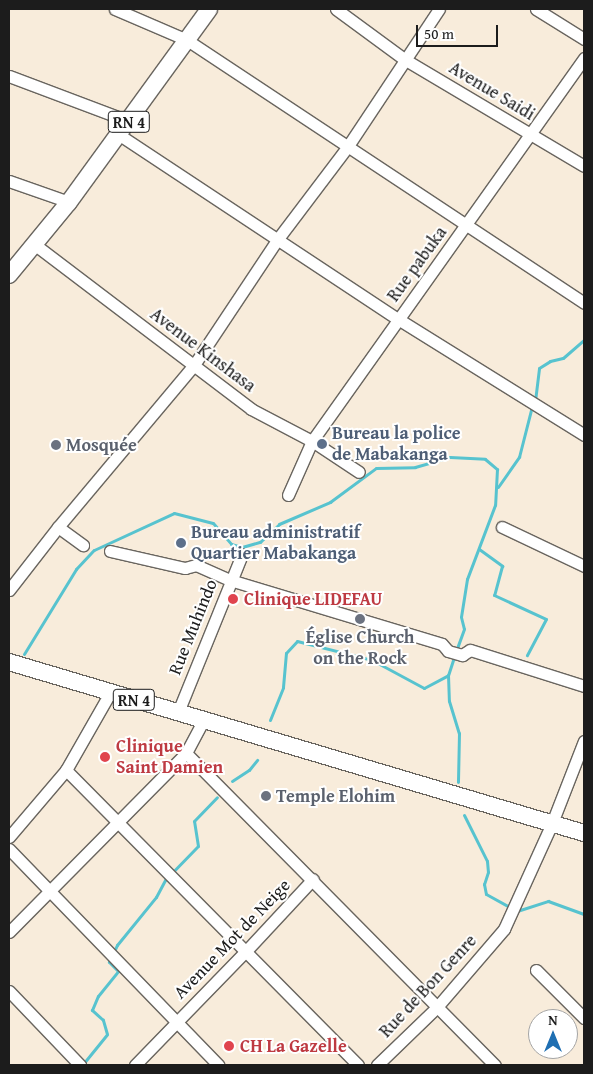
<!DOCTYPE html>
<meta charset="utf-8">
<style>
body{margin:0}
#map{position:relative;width:593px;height:1074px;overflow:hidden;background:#f8ecdb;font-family:"Gentium Book Plus",serif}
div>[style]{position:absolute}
.stream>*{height:3px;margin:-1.5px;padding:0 1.5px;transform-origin:1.5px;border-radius:1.5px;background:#57c3cf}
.roads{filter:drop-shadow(1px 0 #69655f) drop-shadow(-1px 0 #69655f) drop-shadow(0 1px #69655f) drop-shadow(0 -1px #69655f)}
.minor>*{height:11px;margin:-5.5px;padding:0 5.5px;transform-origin:5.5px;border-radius:5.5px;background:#fff}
.highway>*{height:16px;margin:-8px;padding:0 8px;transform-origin:8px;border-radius:8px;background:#fff}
.dots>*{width:14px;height:14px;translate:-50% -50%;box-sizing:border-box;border:2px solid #fff;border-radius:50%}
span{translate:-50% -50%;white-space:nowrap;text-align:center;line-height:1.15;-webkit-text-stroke:4px #fff;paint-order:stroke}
.shield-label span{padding:1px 4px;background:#fff;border:1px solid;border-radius:4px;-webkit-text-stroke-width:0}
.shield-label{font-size:16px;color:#1c1c1c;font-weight:700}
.street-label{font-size:18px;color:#1c1c1c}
.service-label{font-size:18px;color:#4e5e75;font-weight:700}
.left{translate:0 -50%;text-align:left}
.worship-label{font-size:18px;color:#5b616d;font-weight:700}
.health-label{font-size:18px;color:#be3a42;font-weight:700}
.frame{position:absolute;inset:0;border:10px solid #1c1c1c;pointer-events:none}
.north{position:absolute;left:528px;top:1009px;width:50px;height:50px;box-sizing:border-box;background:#fff;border:1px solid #a4a4a4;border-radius:50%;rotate:0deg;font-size:14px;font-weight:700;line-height:20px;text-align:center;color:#1c1c1c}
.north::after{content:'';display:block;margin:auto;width:18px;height:22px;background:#1f6fb2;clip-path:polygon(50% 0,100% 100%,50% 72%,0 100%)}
.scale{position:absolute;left:416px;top:25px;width:82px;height:22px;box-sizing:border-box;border:2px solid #1c1c1c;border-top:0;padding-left:6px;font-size:15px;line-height:18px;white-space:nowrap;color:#1c1c1c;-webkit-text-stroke:4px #fff;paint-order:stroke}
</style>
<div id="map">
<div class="stream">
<div style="left:535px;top:401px;width:33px;rotate:-83deg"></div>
<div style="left:539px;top:368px;width:13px;rotate:-32deg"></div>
<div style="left:550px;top:361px;width:13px;rotate:-13deg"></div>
<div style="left:563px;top:358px;width:28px;rotate:-41deg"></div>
<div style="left:498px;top:487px;width:37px;rotate:-55deg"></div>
<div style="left:519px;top:457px;width:53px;rotate:-75.7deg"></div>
<div style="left:479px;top:549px;width:29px;rotate:36deg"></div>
<div style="left:502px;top:566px;width:30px;rotate:105deg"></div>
<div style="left:494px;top:595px;width:57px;rotate:24.8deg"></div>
<div style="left:546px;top:619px;width:41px;rotate:117.8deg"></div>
<div style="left:24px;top:654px;width:100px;rotate:-58.5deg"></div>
<div style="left:76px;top:569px;width:26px;rotate:-47deg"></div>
<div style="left:94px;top:550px;width:88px;rotate:-24.8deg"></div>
<div style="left:174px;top:513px;width:40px;rotate:14.4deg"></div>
<div style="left:213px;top:523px;width:28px;rotate:49deg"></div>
<div style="left:231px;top:544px;width:11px;rotate:15deg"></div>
<div style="left:242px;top:547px;width:19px;rotate:-16deg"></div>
<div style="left:260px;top:542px;width:26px;rotate:-43deg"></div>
<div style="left:279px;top:524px;width:56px;rotate:-23.3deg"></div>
<div style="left:330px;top:502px;width:57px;rotate:-36.5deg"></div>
<div style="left:376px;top:468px;width:39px;rotate:-1deg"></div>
<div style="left:415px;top:467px;width:36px;rotate:-16deg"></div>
<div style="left:450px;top:457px;width:35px;rotate:3deg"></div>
<div style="left:485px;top:459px;width:16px;rotate:40deg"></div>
<div style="left:497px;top:469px;width:36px;rotate:93deg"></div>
<div style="left:495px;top:505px;width:79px;rotate:110.7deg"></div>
<div style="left:467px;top:579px;width:38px;rotate:99deg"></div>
<div style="left:461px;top:617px;width:12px;rotate:76deg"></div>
<div style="left:464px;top:629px;width:23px;rotate:110deg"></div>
<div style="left:454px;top:657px;width:19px;rotate:108deg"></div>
<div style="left:448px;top:675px;width:26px;rotate:88deg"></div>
<div style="left:449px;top:701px;width:34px;rotate:73deg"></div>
<div style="left:459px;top:733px;width:49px;rotate:91.2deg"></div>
<div style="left:270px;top:720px;width:35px;rotate:-68deg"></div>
<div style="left:283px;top:687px;width:34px;rotate:-85deg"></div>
<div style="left:286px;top:653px;width:16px;rotate:-47deg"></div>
<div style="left:297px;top:641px;width:77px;rotate:14.2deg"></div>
<div style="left:372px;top:660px;width:59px;rotate:28.3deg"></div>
<div style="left:424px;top:688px;width:27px;rotate:-28deg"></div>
<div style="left:232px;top:781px;width:20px;rotate:-33deg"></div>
<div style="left:249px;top:770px;width:13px;rotate:-51deg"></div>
<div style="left:464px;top:815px;width:51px;rotate:63.4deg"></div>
<div style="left:487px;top:861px;width:11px;rotate:85deg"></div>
<div style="left:488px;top:872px;width:13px;rotate:108deg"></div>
<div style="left:484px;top:884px;width:10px;rotate:79deg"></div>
<div style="left:486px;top:894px;width:29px;rotate:29deg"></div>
<div style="left:517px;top:911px;width:33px;rotate:-18deg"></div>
<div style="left:548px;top:901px;width:38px;rotate:20deg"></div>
<div style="left:83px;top:1064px;width:38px;rotate:-51deg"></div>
<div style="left:107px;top:1034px;width:15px;rotate:-106deg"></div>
<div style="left:103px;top:1020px;width:15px;rotate:-138deg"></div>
<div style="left:92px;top:1010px;width:15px;rotate:-67deg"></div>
<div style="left:98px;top:996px;width:32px;rotate:-51deg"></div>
<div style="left:118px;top:971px;width:13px;rotate:-135deg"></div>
<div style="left:109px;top:962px;width:19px;rotate:-65deg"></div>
<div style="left:117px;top:945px;width:62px;rotate:-50.9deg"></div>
<div style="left:156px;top:897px;width:19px;rotate:-62deg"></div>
<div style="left:165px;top:880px;width:47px;rotate:-45.9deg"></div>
<div style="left:198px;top:846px;width:25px;rotate:-99deg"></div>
<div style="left:194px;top:821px;width:33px;rotate:-46deg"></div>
</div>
<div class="roads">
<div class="minor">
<div style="left:115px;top:9px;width:78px;rotate:23.3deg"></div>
<div style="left:187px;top:40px;width:476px;rotate:33.5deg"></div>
<div style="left:336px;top:9px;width:84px;rotate:36.3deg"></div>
<div style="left:404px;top:59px;width:209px;rotate:30.7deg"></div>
<div style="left:536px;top:9px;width:57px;rotate:32deg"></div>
<div style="left:9px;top:76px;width:128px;rotate:20.6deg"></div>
<div style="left:118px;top:134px;width:336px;rotate:33.5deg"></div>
<div style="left:398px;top:319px;width:219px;rotate:31.9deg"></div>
<div style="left:9px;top:181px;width:64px;rotate:19.3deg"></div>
<div style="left:34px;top:244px;width:273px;rotate:37.2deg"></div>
<div style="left:251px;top:409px;width:69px;rotate:27.7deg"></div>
<div style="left:312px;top:441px;width:56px;rotate:33.4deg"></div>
<div style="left:288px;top:495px;width:59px;rotate:-66deg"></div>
<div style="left:312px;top:441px;width:470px;rotate:-54.6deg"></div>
<div style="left:58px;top:527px;width:31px;rotate:36deg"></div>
<div style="left:502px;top:527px;width:91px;rotate:25.4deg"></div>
<div style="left:110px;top:551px;width:77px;rotate:12.8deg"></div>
<div style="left:185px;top:568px;width:11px;rotate:-15deg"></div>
<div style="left:196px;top:565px;width:37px;rotate:24deg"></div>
<div style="left:230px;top:580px;width:221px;rotate:16.8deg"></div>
<div style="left:442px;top:644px;width:9px;rotate:49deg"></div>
<div style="left:448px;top:651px;width:15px;rotate:16deg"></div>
<div style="left:462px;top:655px;width:9px;rotate:-32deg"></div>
<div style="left:470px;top:650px;width:120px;rotate:17.5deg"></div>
<div style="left:9px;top:590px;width:80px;rotate:-52.1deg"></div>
<div style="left:58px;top:527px;width:212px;rotate:-50deg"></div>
<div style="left:194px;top:365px;width:150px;rotate:-56.4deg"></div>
<div style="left:277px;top:240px;width:118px;rotate:-52.9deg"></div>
<div style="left:348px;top:146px;width:164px;rotate:-56.4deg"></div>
<div style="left:178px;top:712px;width:170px;rotate:-67.9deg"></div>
<div style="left:186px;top:753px;width:439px;rotate:45.3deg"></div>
<div style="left:66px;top:770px;width:415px;rotate:45.3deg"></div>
<div style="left:9px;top:837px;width:88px;rotate:-49.6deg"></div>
<div style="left:66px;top:770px;width:89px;rotate:-60.3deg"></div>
<div style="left:9px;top:849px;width:301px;rotate:45.9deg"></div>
<div style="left:9px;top:932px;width:252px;rotate:-45.3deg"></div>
<div style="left:186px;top:753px;width:36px;rotate:-62deg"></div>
<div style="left:536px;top:970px;width:68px;rotate:45deg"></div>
<div style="left:9px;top:991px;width:103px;rotate:46.2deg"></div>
<div style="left:135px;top:1065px;width:159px;rotate:-45.8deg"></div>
<div style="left:246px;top:951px;width:98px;rotate:-47.1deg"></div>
<div style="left:377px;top:1065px;width:83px;rotate:-44deg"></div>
<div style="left:437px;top:1007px;width:103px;rotate:-49.3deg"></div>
<div style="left:504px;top:929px;width:116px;rotate:-65.6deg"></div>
<div style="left:552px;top:823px;width:88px;rotate:-68.7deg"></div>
</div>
<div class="highway">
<div style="left:9px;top:275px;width:94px;rotate:-50.6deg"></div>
<div style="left:69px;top:202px;width:238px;rotate:-54deg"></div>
<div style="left:9px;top:662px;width:600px;rotate:16.56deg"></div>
</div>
</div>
<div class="dots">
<div style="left:322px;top:444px;background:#5c6f8a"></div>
<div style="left:56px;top:445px;background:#6b7280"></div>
<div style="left:181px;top:543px;background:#5c6f8a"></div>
<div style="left:233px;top:599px;background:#e0444e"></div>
<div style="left:360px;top:619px;background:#6b7280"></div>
<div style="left:105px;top:757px;background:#e0444e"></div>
<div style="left:266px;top:796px;background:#6b7280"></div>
<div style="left:229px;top:1046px;background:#e0444e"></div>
</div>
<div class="shield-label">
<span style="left:129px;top:122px">RN 4</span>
<span style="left:134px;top:700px">RN 4</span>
</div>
<div class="street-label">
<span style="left:492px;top:91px;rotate:31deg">Avenue Saidi</span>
<span style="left:417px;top:264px;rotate:-54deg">Rue pabuka</span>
<span style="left:203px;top:350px;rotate:37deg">Avenue Kinshasa</span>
<span style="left:193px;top:627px;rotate:-68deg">Rue Muhindo</span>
<span style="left:232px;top:939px;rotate:-46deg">Avenue Mot de Neige</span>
<span style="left:428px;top:986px;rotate:-47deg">Rue de Bon Genre</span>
</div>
<div class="service-label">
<span class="left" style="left:332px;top:444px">Bureau la police<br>de Mabakanga</span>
<span class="left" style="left:191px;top:543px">Bureau administratif<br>Quartier Mabakanga</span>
</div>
<div class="worship-label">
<span class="left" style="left:66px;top:445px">Mosquée</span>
<span style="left:360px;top:648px">Église Church<br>on the Rock</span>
<span class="left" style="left:276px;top:796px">Temple Elohim</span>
</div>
<div class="health-label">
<span class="left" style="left:244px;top:599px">Clinique LIDEFAU</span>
<span class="left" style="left:116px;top:757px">Clinique<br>Saint Damien</span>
<span class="left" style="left:240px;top:1046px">CH La Gazelle</span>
</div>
<div class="frame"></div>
<div class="north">N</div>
<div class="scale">50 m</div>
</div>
